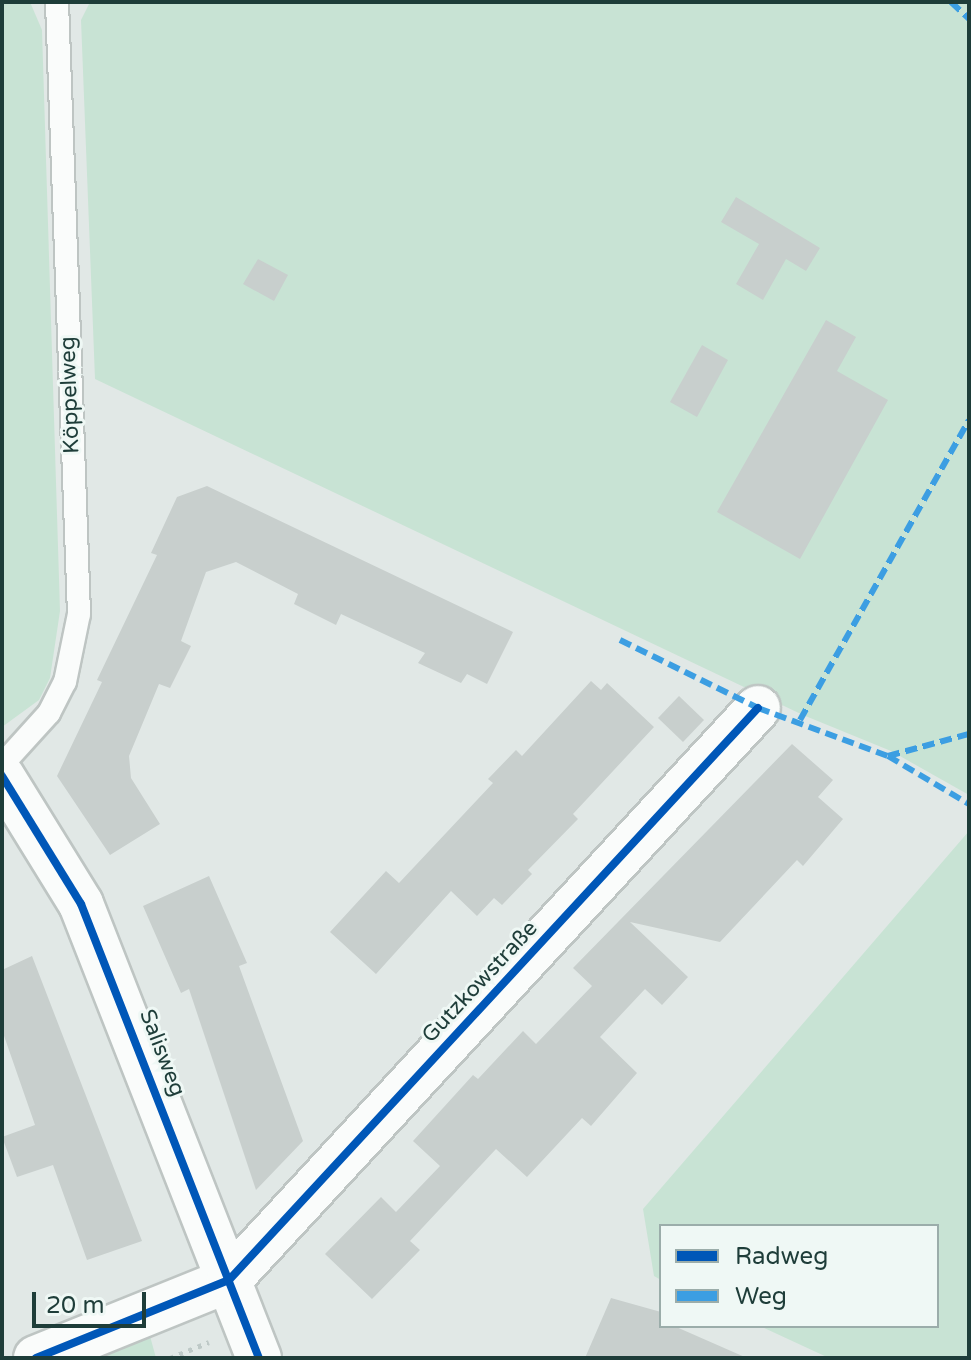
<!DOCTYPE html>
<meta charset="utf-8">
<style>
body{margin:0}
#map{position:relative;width:971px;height:1360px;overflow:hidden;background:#e1e8e6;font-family:"Varela Round",sans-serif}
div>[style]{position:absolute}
.green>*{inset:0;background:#c8e3d4}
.building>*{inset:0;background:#c8cfcd}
.path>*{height:5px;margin-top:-2.5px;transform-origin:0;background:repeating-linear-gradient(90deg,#bec9c7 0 4px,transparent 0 10px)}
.roads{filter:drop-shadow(2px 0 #bec5c3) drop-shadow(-2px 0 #bec5c3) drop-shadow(0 2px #bec5c3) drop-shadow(0 -2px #bec5c3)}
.service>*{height:22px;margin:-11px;padding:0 11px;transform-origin:11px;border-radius:11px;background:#fafcfb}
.minor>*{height:44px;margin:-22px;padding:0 22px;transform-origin:22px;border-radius:22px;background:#fafcfb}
.quiet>*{height:6px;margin-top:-3px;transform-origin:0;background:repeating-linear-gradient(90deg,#3c9ee2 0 12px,transparent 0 18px)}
.cycleway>*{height:8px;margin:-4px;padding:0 4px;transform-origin:4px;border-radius:4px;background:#0057b8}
span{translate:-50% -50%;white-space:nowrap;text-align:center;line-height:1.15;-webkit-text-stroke:6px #eff8f5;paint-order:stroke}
.street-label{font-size:22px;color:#1e3d39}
.frame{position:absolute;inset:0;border:4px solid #1e3d39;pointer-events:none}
.legend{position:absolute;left:659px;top:1224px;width:280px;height:104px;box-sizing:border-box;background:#eff8f5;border:2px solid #9badaa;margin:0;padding:10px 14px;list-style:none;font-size:24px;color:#1e3d39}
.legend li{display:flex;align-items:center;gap:16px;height:40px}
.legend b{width:40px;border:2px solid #9badaa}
.scale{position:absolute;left:32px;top:1292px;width:114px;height:36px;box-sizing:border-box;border:4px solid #1e3d39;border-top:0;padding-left:10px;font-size:24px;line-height:28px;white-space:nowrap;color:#1e3d39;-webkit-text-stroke:6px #eff8f5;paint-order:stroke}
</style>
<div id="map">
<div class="green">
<div style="clip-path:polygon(2px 2px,30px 2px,42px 30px,60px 611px,50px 678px,39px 700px,2px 727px)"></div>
<div style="clip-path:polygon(90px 2px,969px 2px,969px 795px,891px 751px,803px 715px,95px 379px,81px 20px)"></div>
<div style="clip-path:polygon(969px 831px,969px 1358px,829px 1358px,760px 1326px,937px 1326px,937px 1226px,661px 1226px,661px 1280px,654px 1276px,643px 1209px)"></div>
<div style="clip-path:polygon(150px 1336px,156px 1358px,94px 1358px)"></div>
</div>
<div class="building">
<div style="clip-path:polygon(736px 197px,820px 248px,806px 271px,786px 259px,763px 300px,736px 284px,759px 244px,721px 222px)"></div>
<div style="clip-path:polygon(258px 259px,288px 275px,274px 301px,243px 284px)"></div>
<div style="clip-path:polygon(826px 320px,856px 337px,837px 371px,888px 400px,800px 559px,717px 512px)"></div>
<div style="clip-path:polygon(702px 345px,728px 360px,697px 417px,670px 402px)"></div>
<div style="clip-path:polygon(207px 486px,513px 632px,487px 684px,467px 674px,461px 683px,418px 663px,425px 653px,341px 614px,336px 625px,294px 604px,298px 594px,236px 562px,206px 572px,181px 641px,191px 646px,170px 688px,159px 684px,129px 756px,131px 778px,160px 824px,110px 855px,57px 776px,102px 682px,97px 680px,157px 555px,151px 553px,177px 497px)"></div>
<div style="clip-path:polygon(591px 681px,601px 690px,607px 683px,654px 727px,573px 814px,578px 819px,528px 870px,532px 874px,502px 905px,494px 898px,477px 916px,451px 891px,376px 974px,330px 932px,386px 871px,399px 883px,493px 783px,488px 779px,516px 750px,522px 756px)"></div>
<div style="clip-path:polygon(679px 696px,704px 720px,683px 742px,658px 718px)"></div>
<div style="clip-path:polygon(792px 744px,833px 780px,818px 797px,843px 819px,803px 866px,797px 860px,720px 942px,630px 922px,688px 977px,662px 1005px,645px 989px,600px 1037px,637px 1073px,591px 1126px,582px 1118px,527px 1177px,496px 1149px,410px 1241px,420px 1250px,372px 1299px,325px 1254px,381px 1197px,396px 1212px,440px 1166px,413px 1141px,473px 1075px,478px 1079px,523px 1031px,536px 1044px,592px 986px,573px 968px)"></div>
<div style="clip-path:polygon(209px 876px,247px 963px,239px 966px,303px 1141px,256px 1190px,189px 989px,181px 993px,143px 906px)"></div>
<div style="clip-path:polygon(32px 956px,142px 1241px,87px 1260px,53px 1165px,17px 1177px,2px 1137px,35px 1125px,2px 1030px,2px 970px)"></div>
<div style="clip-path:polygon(611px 1298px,661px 1312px,661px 1326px,674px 1326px,747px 1358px,585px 1358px)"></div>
</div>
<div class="path">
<div style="left:170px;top:1358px;width:42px;rotate:-22.3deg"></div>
</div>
<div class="roads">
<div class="service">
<div style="left:2px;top:765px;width:70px;rotate:-47.9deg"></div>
<div style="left:49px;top:713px;width:35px;rotate:-63deg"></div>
<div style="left:65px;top:682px;width:69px;rotate:-78.4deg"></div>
<div style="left:79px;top:614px;width:612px;rotate:-92.06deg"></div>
</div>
<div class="minor">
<div style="left:2px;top:776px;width:150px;rotate:58.3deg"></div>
<div style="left:81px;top:904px;width:488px;rotate:68.6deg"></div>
<div style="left:36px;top:1358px;width:208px;rotate:-22deg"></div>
<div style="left:229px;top:1280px;width:779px;rotate:-47.24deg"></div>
</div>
</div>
<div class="quiet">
<div style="left:951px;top:2px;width:25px;rotate:43deg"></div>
<div style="left:620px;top:640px;width:154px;rotate:26.2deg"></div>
<div style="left:758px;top:708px;width:139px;rotate:20.3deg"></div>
<div style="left:888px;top:756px;width:94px;rotate:30.7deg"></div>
<div style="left:800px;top:720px;width:344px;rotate:-60.6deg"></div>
<div style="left:888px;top:756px;width:84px;rotate:-15.2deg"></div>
</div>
<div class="cycleway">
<div style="left:2px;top:776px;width:150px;rotate:58.3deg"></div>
<div style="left:81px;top:904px;width:488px;rotate:68.6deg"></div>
<div style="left:36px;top:1358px;width:208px;rotate:-22deg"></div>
<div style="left:229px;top:1280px;width:779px;rotate:-47.24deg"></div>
</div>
<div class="street-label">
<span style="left:70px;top:395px;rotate:-92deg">Köppelweg</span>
<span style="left:480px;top:982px;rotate:-47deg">Gutzkowstraße</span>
<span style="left:162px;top:1053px;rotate:69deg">Salisweg</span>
</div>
<div class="frame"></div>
<ul class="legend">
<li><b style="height:10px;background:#0057b8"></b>Radweg</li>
<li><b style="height:10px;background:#3c9ee2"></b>Weg</li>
</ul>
<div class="scale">20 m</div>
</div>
